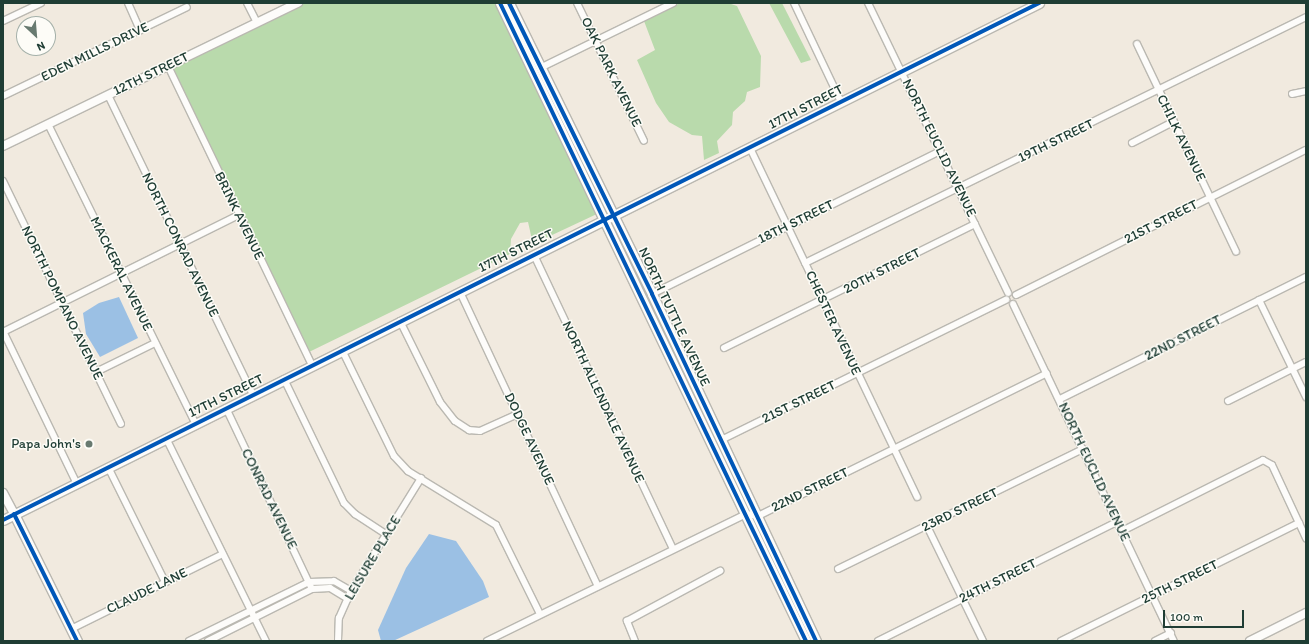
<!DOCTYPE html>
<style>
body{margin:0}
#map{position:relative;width:1309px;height:644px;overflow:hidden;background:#f1eadf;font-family:Itim,sans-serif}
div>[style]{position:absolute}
.green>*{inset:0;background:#b9daac}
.water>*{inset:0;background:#9bc0e4}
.roads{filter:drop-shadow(1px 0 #bab8b1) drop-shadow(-1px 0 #bab8b1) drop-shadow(0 1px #bab8b1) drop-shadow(0 -1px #bab8b1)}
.minor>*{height:6px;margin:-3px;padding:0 3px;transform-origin:3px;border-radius:3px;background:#fdfcfa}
.tertiary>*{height:8px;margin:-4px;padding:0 4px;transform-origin:4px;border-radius:4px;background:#fdfcfa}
.secondary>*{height:9px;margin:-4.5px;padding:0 4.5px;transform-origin:4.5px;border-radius:4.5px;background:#fdfcfa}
.cycleway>*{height:4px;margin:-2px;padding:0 2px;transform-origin:2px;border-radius:2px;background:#0057b8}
.dots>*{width:11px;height:11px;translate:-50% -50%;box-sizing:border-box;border:2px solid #fdfcf7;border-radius:50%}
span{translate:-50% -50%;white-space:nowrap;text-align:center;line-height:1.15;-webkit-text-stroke:3px #fdfcf7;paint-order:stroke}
.street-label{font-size:14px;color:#1f3d34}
.poi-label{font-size:14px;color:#1f3d34}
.right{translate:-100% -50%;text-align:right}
.frame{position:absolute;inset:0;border:4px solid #1f3d34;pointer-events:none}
.north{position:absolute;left:16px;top:16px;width:40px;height:40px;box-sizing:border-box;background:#fdfcf7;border:1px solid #a4b0a9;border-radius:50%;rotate:154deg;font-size:11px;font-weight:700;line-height:16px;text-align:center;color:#1f3d34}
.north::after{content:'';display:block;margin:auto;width:14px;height:18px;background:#687a70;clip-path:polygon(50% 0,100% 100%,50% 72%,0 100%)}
.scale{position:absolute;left:1163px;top:610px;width:81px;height:18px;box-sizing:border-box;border:2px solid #1f3d34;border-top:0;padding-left:5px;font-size:12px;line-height:14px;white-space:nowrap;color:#1f3d34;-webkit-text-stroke:3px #fdfcf7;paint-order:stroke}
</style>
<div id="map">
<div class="green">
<div style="clip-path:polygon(305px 3px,497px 3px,599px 213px,533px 244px,528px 222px,520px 223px,511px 239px,510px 254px,309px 352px,171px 68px)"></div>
<div style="clip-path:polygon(680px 3px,728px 3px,737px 6px,761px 56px,760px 87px,747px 92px,745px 101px,733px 112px,732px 125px,717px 141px,719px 153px,704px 160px,702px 136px,692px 135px,669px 122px,656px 103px,637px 60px,655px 50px,644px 21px)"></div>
<div style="clip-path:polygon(769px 3px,782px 3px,811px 60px,801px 63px)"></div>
</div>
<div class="water">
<div style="clip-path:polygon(119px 297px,138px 338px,100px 357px,86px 334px,83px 313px,99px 303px)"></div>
<div style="clip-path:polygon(429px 534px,456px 541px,483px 581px,489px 597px,393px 641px,381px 641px,378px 630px,406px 568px)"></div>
</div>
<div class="roads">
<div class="minor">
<div style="left:128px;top:3px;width:30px;rotate:66deg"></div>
<div style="left:247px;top:3px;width:22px;rotate:63deg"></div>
<div style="left:577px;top:3px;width:153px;rotate:64.1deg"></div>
<div style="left:794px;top:3px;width:110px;rotate:64.6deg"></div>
<div style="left:868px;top:3px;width:322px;rotate:64.2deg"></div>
<div style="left:3px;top:21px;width:42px;rotate:-25.3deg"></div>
<div style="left:1137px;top:44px;width:230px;rotate:64.5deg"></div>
<div style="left:168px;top:66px;width:332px;rotate:64.3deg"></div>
<div style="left:542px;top:67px;width:146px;rotate:-26deg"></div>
<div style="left:1292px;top:94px;width:14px;rotate:-12deg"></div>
<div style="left:108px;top:95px;width:333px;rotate:64.2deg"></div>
<div style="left:3px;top:96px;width:204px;rotate:-25.8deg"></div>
<div style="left:48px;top:124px;width:333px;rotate:63.8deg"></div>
<div style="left:1132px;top:143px;width:46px;rotate:-27.1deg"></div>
<div style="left:750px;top:148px;width:387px;rotate:64.4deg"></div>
<div style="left:3px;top:181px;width:270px;rotate:64.1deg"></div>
<div style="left:534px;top:255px;width:325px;rotate:64.7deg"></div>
<div style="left:805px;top:263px;width:558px;rotate:-26.15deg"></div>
<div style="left:460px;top:292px;width:325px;rotate:64.9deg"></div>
<div style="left:652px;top:294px;width:322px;rotate:-26.4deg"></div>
<div style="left:1016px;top:295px;width:324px;rotate:-26.6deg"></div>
<div style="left:1259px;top:300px;width:108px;rotate:64.1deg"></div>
<div style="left:1013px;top:304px;width:373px;rotate:64.5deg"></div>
<div style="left:400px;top:321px;width:90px;rotate:63.7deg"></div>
<div style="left:440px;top:402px;width:24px;rotate:52deg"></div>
<div style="left:455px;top:421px;width:17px;rotate:33deg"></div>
<div style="left:469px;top:430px;width:11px;rotate:5deg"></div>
<div style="left:480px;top:431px;width:42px;rotate:-24.1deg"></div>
<div style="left:3px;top:331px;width:168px;rotate:64.2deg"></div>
<div style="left:3px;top:332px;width:263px;rotate:-26.4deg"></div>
<div style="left:724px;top:348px;width:280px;rotate:-26.3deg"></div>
<div style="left:342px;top:350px;width:118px;rotate:63.9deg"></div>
<div style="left:394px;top:456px;width:21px;rotate:47deg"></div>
<div style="left:408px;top:471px;width:103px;rotate:31.5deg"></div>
<div style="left:496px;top:525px;width:99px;rotate:63.7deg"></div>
<div style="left:96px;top:372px;width:66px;rotate:-26.2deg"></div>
<div style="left:284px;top:379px;width:138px;rotate:64.2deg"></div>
<div style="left:344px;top:503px;width:16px;rotate:45deg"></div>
<div style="left:355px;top:514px;width:37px;rotate:33deg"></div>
<div style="left:1060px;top:399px;width:275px;rotate:-26.4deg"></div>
<div style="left:1228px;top:401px;width:87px;rotate:-26.6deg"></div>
<div style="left:226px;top:408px;width:200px;rotate:64.6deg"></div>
<div style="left:166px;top:438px;width:226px;rotate:63.8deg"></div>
<div style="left:721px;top:440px;width:318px;rotate:-26.2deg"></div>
<div style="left:108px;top:467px;width:128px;rotate:63.6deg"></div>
<div style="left:927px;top:526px;width:128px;rotate:64deg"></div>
<div style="left:1122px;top:531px;width:158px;rotate:-26.7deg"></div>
<div style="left:1263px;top:460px;width:10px;rotate:29deg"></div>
<div style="left:1272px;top:465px;width:81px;rotate:65deg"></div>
<div style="left:838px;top:569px;width:273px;rotate:-26.1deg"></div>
<div style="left:71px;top:629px;width:169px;rotate:-26.3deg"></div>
<div style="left:189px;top:641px;width:134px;rotate:-26.2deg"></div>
<div style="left:309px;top:582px;width:25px;rotate:-2deg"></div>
<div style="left:334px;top:581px;width:20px;rotate:30deg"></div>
<div style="left:208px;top:641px;width:116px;rotate:-26.6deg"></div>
<div style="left:312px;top:589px;width:18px;rotate:-3deg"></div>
<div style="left:330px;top:588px;width:21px;rotate:31deg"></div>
<div style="left:338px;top:641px;width:23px;rotate:-88deg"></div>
<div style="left:339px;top:618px;width:30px;rotate:-66deg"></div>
<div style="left:351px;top:591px;width:133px;rotate:-58.2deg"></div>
<div style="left:487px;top:641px;width:288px;rotate:-26.1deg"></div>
<div style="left:746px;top:514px;width:12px;rotate:9deg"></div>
<div style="left:758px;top:516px;width:322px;rotate:-26.3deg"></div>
<div style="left:635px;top:641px;width:22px;rotate:-112deg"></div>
<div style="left:627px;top:621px;width:106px;rotate:-28.3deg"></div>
<div style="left:878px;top:641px;width:267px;rotate:-26.5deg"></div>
<div style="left:1061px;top:641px;width:266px;rotate:-26.4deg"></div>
<div style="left:1155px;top:641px;width:18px;rotate:-27deg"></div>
</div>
<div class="tertiary">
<div style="left:3px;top:146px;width:328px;rotate:-25.9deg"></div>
<div style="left:3px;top:493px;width:24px;rotate:62deg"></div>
<div style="left:1250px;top:641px;width:63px;rotate:-26.6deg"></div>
</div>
<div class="secondary">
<div style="left:500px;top:3px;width:708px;rotate:64.38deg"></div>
<div style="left:509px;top:3px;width:324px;rotate:63.8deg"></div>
<div style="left:652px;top:294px;width:384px;rotate:64.7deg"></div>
<div style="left:14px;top:514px;width:142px;rotate:63.6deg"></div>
<div style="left:3px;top:520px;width:1158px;rotate:-26.52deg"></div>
</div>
</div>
<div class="cycleway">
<div style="left:500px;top:3px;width:708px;rotate:64.38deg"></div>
<div style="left:509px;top:3px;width:324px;rotate:63.8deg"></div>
<div style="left:652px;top:294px;width:384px;rotate:64.7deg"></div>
<div style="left:14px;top:514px;width:142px;rotate:63.6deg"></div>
<div style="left:3px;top:520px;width:1158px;rotate:-26.52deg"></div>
</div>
<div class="dots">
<div style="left:89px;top:444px;background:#687a70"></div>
</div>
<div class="street-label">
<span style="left:95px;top:52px;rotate:-26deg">EDEN MILLS DRIVE</span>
<span style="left:611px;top:72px;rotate:64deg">OAK PARK AVENUE</span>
<span style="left:151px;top:74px;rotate:-26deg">12TH STREET</span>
<span style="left:806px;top:107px;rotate:-27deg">17TH STREET</span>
<span style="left:1181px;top:138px;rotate:64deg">CHILK AVENUE</span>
<span style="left:1056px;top:141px;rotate:-26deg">19TH STREET</span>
<span style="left:939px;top:148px;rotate:64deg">NORTH EUCLID AVENUE</span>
<span style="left:239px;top:216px;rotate:64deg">BRINK AVENUE</span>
<span style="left:796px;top:222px;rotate:-26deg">18TH STREET</span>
<span style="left:1161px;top:222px;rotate:-27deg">21ST STREET</span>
<span style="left:180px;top:245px;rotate:64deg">NORTH CONRAD AVENUE</span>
<span style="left:516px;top:251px;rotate:-26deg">17TH STREET</span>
<span style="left:882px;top:271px;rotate:-27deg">20TH STREET</span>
<span style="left:121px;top:274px;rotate:64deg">MACKERAL AVENUE</span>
<span style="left:62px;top:303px;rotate:64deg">NORTH POMPANO AVENUE</span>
<span style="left:674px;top:317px;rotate:65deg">NORTH TUTTLE AVENUE</span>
<span style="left:833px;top:323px;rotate:65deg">CHESTER AVENUE</span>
<span style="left:1183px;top:338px;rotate:-27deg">22ND STREET</span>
<span style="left:226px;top:396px;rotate:-26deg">17TH STREET</span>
<span style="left:603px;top:402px;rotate:65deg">NORTH ALLENDALE AVENUE</span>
<span style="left:799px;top:402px;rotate:-26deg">21ST STREET</span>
<span style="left:529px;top:439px;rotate:65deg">DODGE AVENUE</span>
<span style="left:1094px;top:472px;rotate:65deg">NORTH EUCLID AVENUE</span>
<span style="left:810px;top:490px;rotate:-26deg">22ND STREET</span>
<span style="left:269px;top:499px;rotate:64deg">CONRAD AVENUE</span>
<span style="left:960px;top:510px;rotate:-26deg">23RD STREET</span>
<span style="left:373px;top:558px;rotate:-59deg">LEISURE PLACE</span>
<span style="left:998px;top:581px;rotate:-26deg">24TH STREET</span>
<span style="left:1180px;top:582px;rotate:-26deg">25TH STREET</span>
<span style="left:147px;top:591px;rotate:-26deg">CLAUDE LANE</span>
</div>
<div class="poi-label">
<span class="right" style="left:81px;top:444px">Papa John's</span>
</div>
<div class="frame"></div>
<div class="north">N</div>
<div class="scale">100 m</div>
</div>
